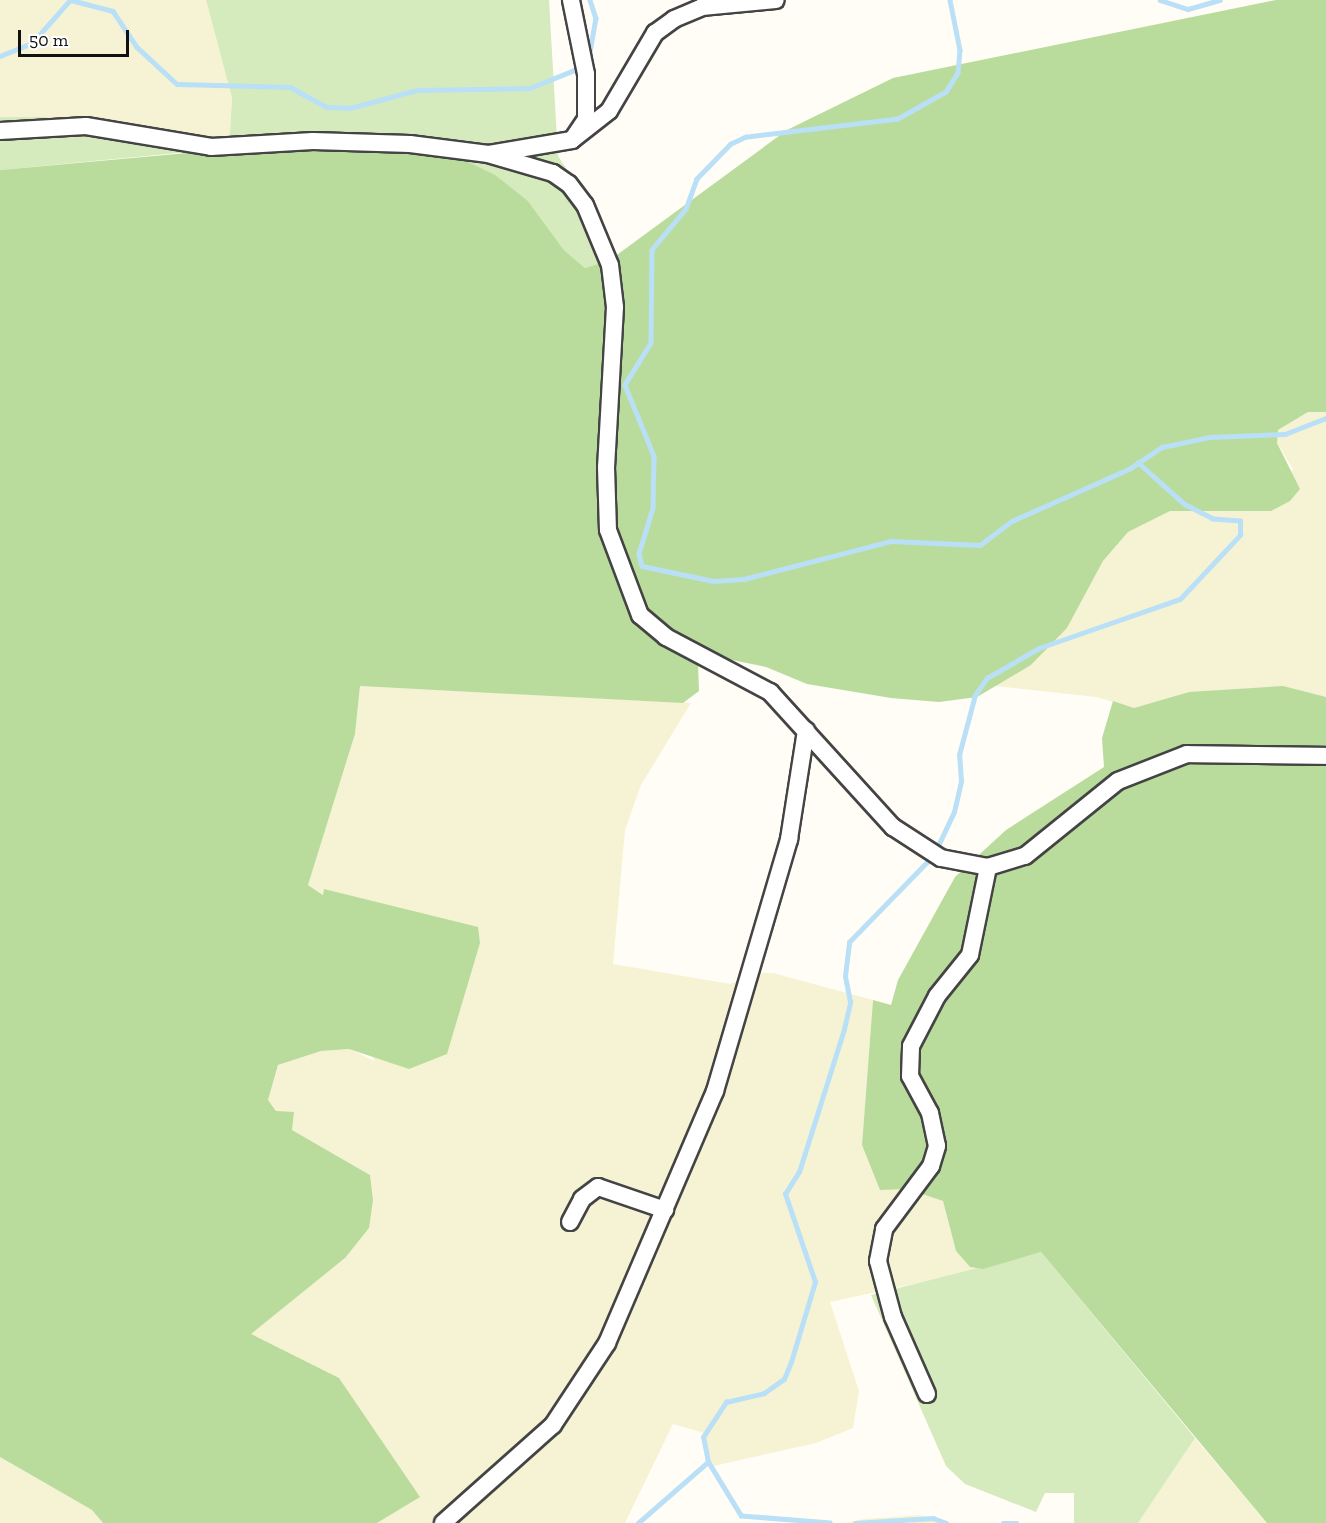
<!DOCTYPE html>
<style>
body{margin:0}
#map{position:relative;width:1326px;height:1523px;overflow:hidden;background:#fffdf5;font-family:"Zilla Slab",serif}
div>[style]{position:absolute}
.farmland>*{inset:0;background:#f6f3d4}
.green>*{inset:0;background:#d5ebbd}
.forest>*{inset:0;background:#b9dc9c}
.stream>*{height:4.5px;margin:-2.25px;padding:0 2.25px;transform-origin:2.25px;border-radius:2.25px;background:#b9e0f7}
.roads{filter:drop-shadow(2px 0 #444) drop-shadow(-2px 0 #444) drop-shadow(0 2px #444) drop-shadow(0 -2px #444)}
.minor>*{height:16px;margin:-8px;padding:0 8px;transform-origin:8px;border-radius:8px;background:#fff}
span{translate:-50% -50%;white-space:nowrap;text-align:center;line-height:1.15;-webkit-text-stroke:6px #fff;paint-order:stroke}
.scale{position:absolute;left:18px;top:30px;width:111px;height:27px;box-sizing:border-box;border:3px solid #111;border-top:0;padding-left:8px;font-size:18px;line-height:21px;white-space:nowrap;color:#111;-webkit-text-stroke:4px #fff;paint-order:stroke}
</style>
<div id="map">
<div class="farmland">
<div style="clip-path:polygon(0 0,206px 0,232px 98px,229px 149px,209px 150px,45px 117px,0 117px)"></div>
<div style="clip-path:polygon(1308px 412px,1326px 412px,1326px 697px,1189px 692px,1134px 708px,1096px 697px,995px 686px,1031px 665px,1067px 628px,1103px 561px,1128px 532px,1170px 511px,1271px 511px,1293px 469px,1277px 443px,1278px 430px)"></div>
<div style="clip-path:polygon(360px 686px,691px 703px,641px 785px,625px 830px,613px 964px,730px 984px,756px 973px,773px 973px,873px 1000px,862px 1146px,907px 1189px,943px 1201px,956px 1251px,970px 1267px,983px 1269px,830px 1302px,859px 1391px,853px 1428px,816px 1443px,709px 1467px,704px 1433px,673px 1424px,625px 1523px,377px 1523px,419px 1497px,250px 1334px,345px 1258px,370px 1175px,292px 1130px,268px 1100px,278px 1065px,321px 1051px,350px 1049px,374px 1061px,324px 890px,324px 895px,308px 885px,355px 734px)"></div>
<div style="clip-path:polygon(1195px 1438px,1267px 1523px,1138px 1523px)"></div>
<div style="clip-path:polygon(0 1457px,92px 1510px,103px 1523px,0 1523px)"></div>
<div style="clip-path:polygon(920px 1515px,950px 1523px,845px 1523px,864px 1519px)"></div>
</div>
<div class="green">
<div style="clip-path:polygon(206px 0,549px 0,558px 156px,594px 211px,610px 260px,585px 268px,564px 250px,528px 201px,462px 159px,329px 140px,229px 149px,232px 98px)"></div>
<div style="clip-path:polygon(0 117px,45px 117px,209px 150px,0 170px)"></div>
<div style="clip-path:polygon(1041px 1252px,1195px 1438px,1138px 1523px,1074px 1523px,1074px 1493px,1045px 1493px,1036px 1512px,965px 1484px,946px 1466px,871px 1295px)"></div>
</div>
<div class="forest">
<div style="clip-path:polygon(1276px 0,1326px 0,1326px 412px,1308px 412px,1278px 430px,1277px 443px,1300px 489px,1290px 501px,1271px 511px,1170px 511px,1128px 532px,1103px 561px,1067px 628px,1031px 665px,977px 697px,939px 702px,891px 698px,807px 684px,766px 667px,712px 656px,698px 663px,699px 691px,683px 703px,360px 686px,355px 734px,308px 885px,323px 895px,324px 889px,478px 927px,480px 943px,447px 1054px,409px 1069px,349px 1049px,321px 1051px,278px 1065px,268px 1100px,276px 1111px,294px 1112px,292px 1130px,370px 1175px,373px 1200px,369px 1228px,345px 1258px,251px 1334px,339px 1378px,420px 1497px,377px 1523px,103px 1523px,92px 1510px,0 1457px,0 170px,329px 140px,462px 159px,495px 175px,528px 201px,564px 250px,585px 268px,610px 260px,787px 130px,893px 78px)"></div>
<div style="clip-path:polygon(1283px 686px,1326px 697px,1326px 1523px,1267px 1523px,1041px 1252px,983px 1269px,970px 1267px,956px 1251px,943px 1201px,907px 1189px,880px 1190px,862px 1145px,873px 1000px,891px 1005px,898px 980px,955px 877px,1006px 830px,1104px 767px,1102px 738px,1113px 701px,1134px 708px,1189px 692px)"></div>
</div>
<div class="stream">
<div style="left:71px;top:0;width:43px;rotate:14.7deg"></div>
<div style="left:113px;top:11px;width:43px;rotate:56.3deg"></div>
<div style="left:137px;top:47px;width:54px;rotate:42.8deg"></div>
<div style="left:177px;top:84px;width:113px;rotate:1.5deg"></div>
<div style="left:290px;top:87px;width:42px;rotate:28.4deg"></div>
<div style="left:327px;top:107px;width:23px;rotate:2deg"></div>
<div style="left:350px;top:108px;width:69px;rotate:-15deg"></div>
<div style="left:417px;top:90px;width:113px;rotate:-1deg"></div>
<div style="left:530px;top:88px;width:51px;rotate:-22deg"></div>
<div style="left:590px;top:0;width:19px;rotate:72deg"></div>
<div style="left:596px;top:18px;width:36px;rotate:100deg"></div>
<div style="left:950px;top:0;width:51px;rotate:78.7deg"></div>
<div style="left:960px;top:50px;width:23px;rotate:95deg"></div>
<div style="left:958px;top:73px;width:22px;rotate:122deg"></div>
<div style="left:946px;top:92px;width:55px;rotate:150.6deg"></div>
<div style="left:898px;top:119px;width:153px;rotate:173.2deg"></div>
<div style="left:746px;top:137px;width:17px;rotate:155deg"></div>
<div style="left:731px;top:144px;width:49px;rotate:134.2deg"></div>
<div style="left:697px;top:179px;width:32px;rotate:110deg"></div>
<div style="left:686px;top:209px;width:53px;rotate:129.7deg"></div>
<div style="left:652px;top:250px;width:93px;rotate:90.6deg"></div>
<div style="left:651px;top:343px;width:49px;rotate:121.8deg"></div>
<div style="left:625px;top:385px;width:77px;rotate:67.8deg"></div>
<div style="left:654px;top:456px;width:52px;rotate:91.1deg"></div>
<div style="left:653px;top:508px;width:48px;rotate:106.9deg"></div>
<div style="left:639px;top:554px;width:12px;rotate:76deg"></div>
<div style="left:642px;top:566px;width:74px;rotate:11.8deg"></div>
<div style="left:714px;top:581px;width:30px;rotate:-4deg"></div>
<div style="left:744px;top:579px;width:152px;rotate:-14.5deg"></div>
<div style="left:891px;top:541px;width:89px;rotate:2.6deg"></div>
<div style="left:980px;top:545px;width:40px;rotate:-37deg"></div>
<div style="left:1012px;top:521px;width:128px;rotate:-24deg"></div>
<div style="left:1129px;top:469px;width:40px;rotate:-34deg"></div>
<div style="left:1162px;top:447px;width:49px;rotate:-11.8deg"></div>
<div style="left:1210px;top:437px;width:75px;rotate:-2.3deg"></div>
<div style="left:1285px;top:434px;width:44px;rotate:-21.3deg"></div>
<div style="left:1160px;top:0;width:29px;rotate:18deg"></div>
<div style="left:1188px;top:9px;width:33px;rotate:-16deg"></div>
<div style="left:0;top:56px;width:35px;rotate:-22deg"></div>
<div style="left:32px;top:43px;width:57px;rotate:-48.5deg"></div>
<div style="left:936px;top:850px;width:42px;rotate:-64.7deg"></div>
<div style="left:954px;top:812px;width:32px;rotate:-77deg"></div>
<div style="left:961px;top:781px;width:26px;rotate:-94deg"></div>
<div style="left:959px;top:755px;width:62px;rotate:-75.1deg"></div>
<div style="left:975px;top:695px;width:21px;rotate:-55deg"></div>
<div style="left:987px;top:678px;width:60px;rotate:-30deg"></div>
<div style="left:1039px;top:648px;width:149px;rotate:-19.2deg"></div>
<div style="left:1180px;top:599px;width:88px;rotate:-46.8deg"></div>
<div style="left:1240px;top:535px;width:14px;rotate:-90deg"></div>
<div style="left:1240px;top:521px;width:27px;rotate:-176deg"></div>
<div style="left:1213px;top:519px;width:31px;rotate:-153deg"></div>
<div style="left:1185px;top:505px;width:63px;rotate:-138.2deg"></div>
<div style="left:638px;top:1523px;width:93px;rotate:-41.1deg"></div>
<div style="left:830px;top:1523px;width:89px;rotate:-175.5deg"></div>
<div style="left:741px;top:1516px;width:63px;rotate:-121.4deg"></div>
<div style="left:708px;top:1462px;width:25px;rotate:-101deg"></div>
<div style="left:703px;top:1437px;width:42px;rotate:-56.7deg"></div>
<div style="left:726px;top:1402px;width:39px;rotate:-13deg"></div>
<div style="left:764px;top:1393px;width:24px;rotate:-35deg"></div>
<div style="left:784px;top:1379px;width:18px;rotate:-68deg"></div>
<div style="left:791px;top:1362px;width:84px;rotate:-73.3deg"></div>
<div style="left:815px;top:1282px;width:93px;rotate:-108.8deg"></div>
<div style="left:785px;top:1194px;width:26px;rotate:-58deg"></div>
<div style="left:799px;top:1172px;width:150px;rotate:-72.5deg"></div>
<div style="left:844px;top:1029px;width:28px;rotate:-77deg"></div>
<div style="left:850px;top:1002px;width:26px;rotate:-101deg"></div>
<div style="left:845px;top:976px;width:34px;rotate:-83deg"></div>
<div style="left:849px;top:942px;width:117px;rotate:-45.7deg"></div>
<div style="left:855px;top:1523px;width:78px;rotate:-3.7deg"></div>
<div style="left:933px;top:1518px;width:14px;rotate:21deg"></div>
<div style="left:1003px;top:1523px;width:14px"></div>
</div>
<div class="roads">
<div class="minor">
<div style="left:0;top:131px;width:86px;rotate:-3.3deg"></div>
<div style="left:86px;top:126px;width:127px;rotate:9.5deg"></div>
<div style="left:211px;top:147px;width:102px;rotate:-3.4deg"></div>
<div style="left:313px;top:141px;width:97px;rotate:1.8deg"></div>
<div style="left:410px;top:144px;width:79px;rotate:7.3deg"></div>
<div style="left:488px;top:154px;width:68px;rotate:16.3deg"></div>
<div style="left:553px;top:173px;width:19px;rotate:35deg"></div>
<div style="left:569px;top:184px;width:26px;rotate:53deg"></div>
<div style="left:585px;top:205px;width:65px;rotate:67.4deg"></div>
<div style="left:610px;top:265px;width:42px;rotate:83.2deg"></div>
<div style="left:615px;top:307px;width:160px;rotate:93.2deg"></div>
<div style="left:606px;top:467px;width:63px;rotate:88.2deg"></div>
<div style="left:608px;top:530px;width:91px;rotate:69.4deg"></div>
<div style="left:640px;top:615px;width:34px;rotate:40deg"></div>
<div style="left:666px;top:637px;width:118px;rotate:27.9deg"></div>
<div style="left:770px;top:692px;width:183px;rotate:47.7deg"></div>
<div style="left:893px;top:827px;width:57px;rotate:32.9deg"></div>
<div style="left:941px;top:858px;width:48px;rotate:10.8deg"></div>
<div style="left:988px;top:867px;width:39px;rotate:-17deg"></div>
<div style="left:1025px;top:856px;width:119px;rotate:-38.9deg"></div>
<div style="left:1118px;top:781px;width:74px;rotate:-21.4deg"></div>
<div style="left:1187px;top:754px;width:139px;rotate:0.8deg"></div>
<div style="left:572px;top:140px;width:47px;rotate:-38.1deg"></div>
<div style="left:609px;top:111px;width:91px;rotate:-59.5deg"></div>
<div style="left:655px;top:33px;width:24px;rotate:-36deg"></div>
<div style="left:674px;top:19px;width:30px;rotate:-23deg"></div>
<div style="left:702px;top:7px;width:74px;rotate:-5.4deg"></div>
<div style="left:489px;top:154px;width:84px;rotate:-9.6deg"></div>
<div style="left:572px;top:140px;width:25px;rotate:-56deg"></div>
<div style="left:586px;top:119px;width:45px;rotate:-90deg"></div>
<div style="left:586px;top:74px;width:76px;rotate:-101.5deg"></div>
<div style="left:570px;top:1222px;width:26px;rotate:-62deg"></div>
<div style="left:582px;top:1199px;width:20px;rotate:-37deg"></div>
<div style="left:598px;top:1187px;width:71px;rotate:18.9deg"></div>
<div style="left:927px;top:1394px;width:84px;rotate:-113.8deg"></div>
<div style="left:893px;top:1317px;width:58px;rotate:-105deg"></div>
<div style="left:878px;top:1261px;width:33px;rotate:-79deg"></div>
<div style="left:884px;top:1229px;width:79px;rotate:-53.3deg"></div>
<div style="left:931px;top:1166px;width:21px;rotate:-73deg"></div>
<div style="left:937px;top:1146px;width:34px;rotate:-102deg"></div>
<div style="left:930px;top:1113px;width:42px;rotate:-118.4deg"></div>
<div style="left:910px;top:1076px;width:30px;rotate:-88deg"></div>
<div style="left:911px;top:1046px;width:56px;rotate:-62.5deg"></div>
<div style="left:937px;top:996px;width:53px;rotate:-51.2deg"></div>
<div style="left:970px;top:955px;width:90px;rotate:-78.4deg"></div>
<div style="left:443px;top:1523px;width:147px;rotate:-41.7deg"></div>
<div style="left:553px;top:1425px;width:98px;rotate:-56.6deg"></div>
<div style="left:607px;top:1343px;width:274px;rotate:-66.8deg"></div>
<div style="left:715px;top:1091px;width:263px;rotate:-73.6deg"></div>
<div style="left:789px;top:839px;width:110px;rotate:-81.1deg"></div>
</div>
</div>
<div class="scale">50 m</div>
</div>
